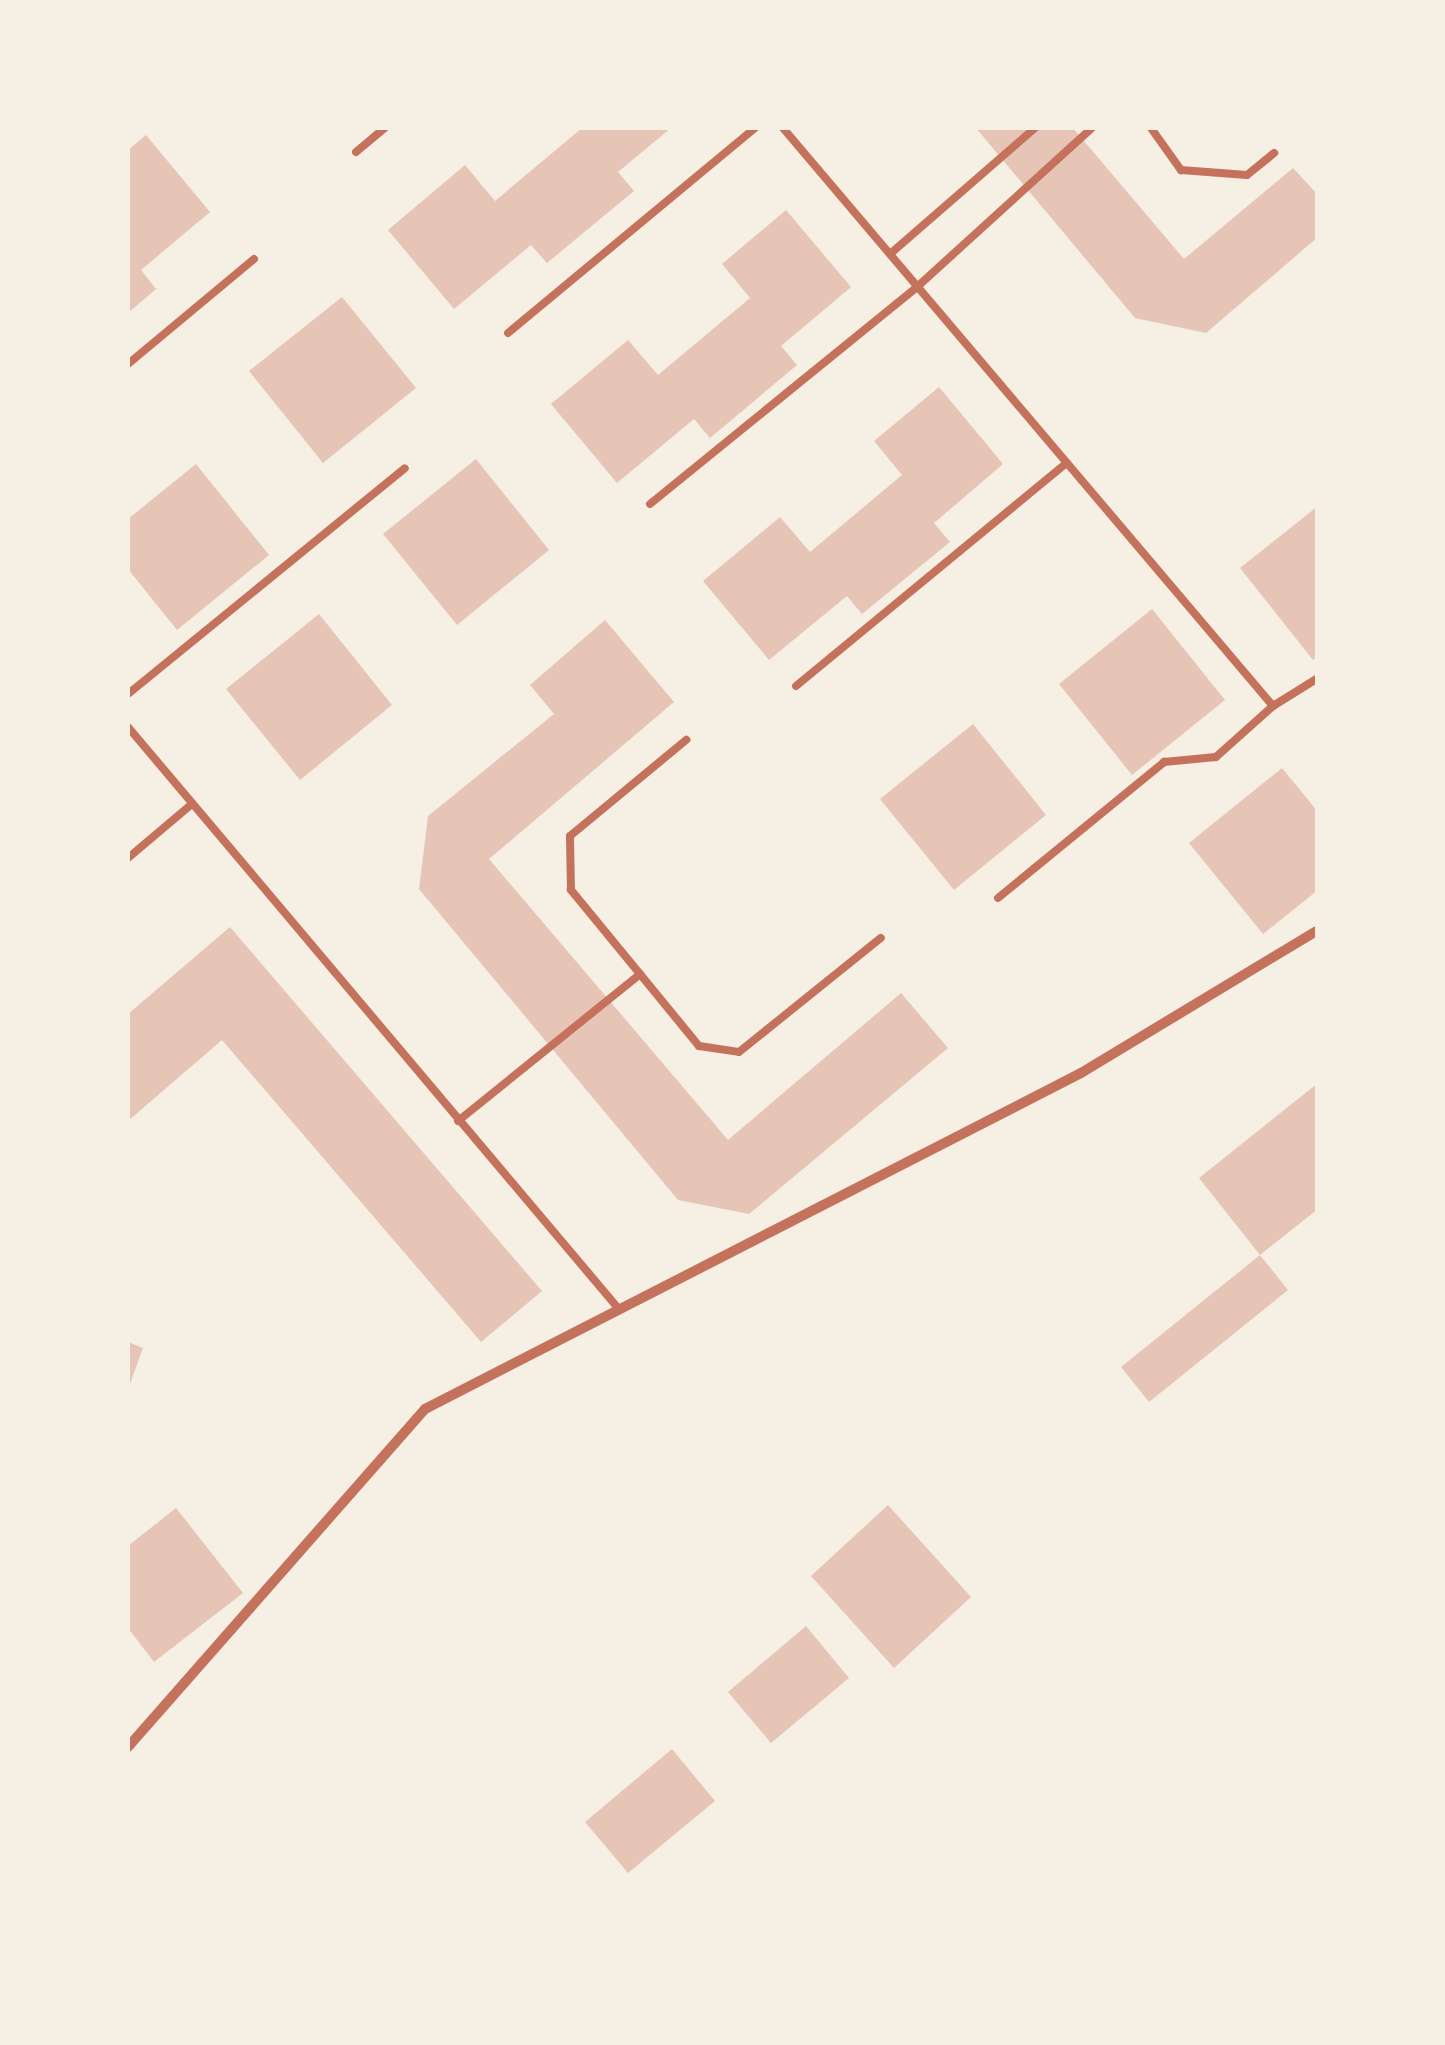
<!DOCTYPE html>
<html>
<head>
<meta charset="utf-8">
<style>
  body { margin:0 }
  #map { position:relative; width:1445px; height:2045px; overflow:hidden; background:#f6efe4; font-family:Lato,sans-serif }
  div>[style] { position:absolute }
  .building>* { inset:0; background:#e6c5b7 }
  .service>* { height:8px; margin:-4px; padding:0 4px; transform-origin:4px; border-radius:4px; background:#c5725c }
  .minor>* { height:10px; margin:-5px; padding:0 5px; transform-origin:5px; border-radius:5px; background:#c5725c }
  span { translate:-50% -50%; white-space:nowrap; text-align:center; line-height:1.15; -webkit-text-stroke:10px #f6efe4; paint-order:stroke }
  .frame { position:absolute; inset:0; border:130px solid #f6efe4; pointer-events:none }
</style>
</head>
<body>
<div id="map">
  <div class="building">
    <i style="clip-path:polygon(582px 128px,671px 128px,618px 172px,634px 191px,547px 263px,531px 245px,454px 309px,388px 230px,465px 165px,495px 201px)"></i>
    <i style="clip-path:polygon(976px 128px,1073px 128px,1184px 259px,1293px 168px,1318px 195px,1318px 237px,1206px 333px,1135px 318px)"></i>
    <i style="clip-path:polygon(146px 135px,210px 212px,141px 270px,156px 289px,128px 313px,128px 150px)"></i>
    <i style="clip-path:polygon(786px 210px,851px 287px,781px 346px,797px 365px,710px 438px,694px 419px,617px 483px,551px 404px,628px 340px,658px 375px,750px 298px,722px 264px)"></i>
    <i style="clip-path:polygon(342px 297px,416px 388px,323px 463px,249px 371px)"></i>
    <i style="clip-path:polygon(939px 387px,1003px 464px,934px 523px,950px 542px,862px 614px,847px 596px,769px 660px,703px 581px,780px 517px,810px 552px,902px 475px,874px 441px)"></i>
    <i style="clip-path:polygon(476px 459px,549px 550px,457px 625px,383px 534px)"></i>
    <i style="clip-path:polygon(196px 464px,269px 555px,177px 630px,128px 569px,128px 519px)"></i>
    <i style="clip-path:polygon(1318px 506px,1318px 656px,1313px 660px,1240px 568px)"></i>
    <i style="clip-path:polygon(1152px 609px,1225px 700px,1132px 775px,1059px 684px)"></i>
    <i style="clip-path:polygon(319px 614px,392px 705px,300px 780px,226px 689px)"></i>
    <i style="clip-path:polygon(605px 620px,674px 702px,489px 859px,728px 1140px,901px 993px,948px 1048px,749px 1214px,678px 1200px,419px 889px,428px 816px,554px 714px,530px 685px)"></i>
    <i style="clip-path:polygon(973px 724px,1046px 815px,954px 890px,880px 799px)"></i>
    <i style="clip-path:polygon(1282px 768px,1318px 812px,1318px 890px,1263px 934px,1189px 843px)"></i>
    <i style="clip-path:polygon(230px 927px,542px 1291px,481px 1342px,222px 1040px,128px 1121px,128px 1014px)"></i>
    <i style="clip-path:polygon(1318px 1083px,1318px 1209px,1260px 1255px,1199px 1178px)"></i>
    <i style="clip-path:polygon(1260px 1255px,1288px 1290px,1149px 1402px,1121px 1367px)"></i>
    <i style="clip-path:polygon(128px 1342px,143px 1348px,128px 1389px)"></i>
    <i style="clip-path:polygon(888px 1505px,971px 1597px,894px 1668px,811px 1576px)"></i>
    <i style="clip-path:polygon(176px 1508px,243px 1593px,154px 1662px,128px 1628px,128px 1546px)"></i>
    <i style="clip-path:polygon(806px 1626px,849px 1678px,771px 1743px,728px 1692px)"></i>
    <i style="clip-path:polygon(672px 1749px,715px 1801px,628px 1873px,585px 1822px)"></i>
  </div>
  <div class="service">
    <i style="left:783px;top:128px;width:758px;rotate:49.71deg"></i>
    <i style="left:1273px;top:706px;width:53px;rotate:-31.9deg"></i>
    <i style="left:1151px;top:128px;width:52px;rotate:54.5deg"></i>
    <i style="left:1181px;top:170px;width:66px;rotate:4.3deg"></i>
    <i style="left:1247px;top:175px;width:35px;rotate:-39deg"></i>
    <i style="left:356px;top:152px;width:38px;rotate:-40deg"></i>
    <i style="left:890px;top:254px;width:192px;rotate:-41deg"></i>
    <i style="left:508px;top:333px;width:321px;rotate:-39.7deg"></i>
    <i style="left:128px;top:364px;width:164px;rotate:-39.8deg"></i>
    <i style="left:650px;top:504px;width:344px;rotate:-39.1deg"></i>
    <i style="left:917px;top:287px;width:236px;rotate:-42.3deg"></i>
    <i style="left:796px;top:686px;width:351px;rotate:-39.5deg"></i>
    <i style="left:128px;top:694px;width:357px;rotate:-39.2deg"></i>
    <i style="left:128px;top:727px;width:760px;rotate:49.86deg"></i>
    <i style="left:128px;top:858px;width:84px;rotate:-40.2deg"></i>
    <i style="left:998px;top:898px;width:215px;rotate:-39.3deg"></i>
    <i style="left:1164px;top:762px;width:52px;rotate:-5.5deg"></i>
    <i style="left:1216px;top:757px;width:76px;rotate:-41.8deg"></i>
    <i style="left:640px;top:974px;width:109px;rotate:-129.4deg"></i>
    <i style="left:571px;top:890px;width:54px;rotate:-91.1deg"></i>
    <i style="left:570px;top:836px;width:151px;rotate:-39.6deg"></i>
    <i style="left:458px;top:1121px;width:234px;rotate:-38.9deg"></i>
    <i style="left:640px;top:974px;width:93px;rotate:50.7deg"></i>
    <i style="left:699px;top:1046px;width:40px;rotate:8.5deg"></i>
    <i style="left:739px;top:1052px;width:182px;rotate:-38.8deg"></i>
  </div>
  <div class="minor">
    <i style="left:128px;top:1747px;width:450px;rotate:-48.7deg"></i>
    <i style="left:425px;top:1409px;width:737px;rotate:-27.12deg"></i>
    <i style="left:1081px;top:1073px;width:277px;rotate:-31.1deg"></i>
  </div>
  <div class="frame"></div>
</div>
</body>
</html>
